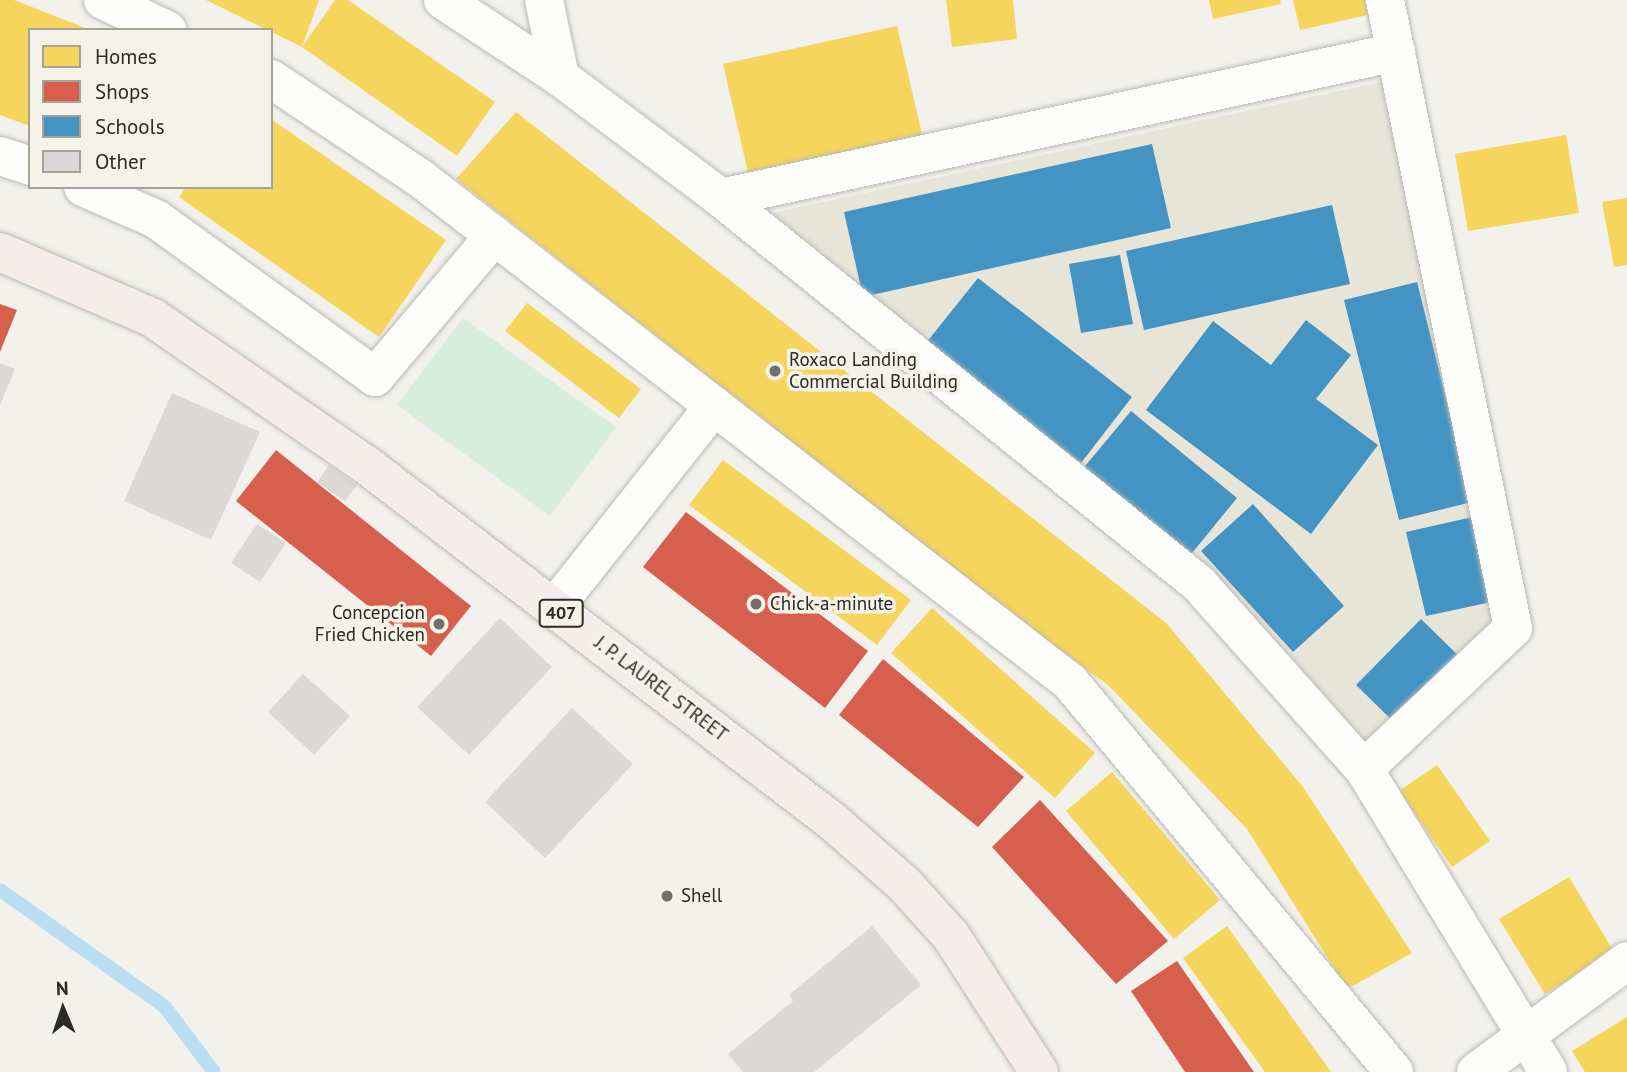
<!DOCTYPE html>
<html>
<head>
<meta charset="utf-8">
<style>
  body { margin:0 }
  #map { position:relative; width:1627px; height:1072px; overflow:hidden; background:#f2f1eb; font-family:"PT Sans",sans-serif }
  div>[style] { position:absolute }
  .built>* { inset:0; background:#e7e4d8 }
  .green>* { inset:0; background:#d6eeda }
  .homes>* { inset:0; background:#f6d55c }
  .shops>* { inset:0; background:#d6604d }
  .schools>* { inset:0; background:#4393c3 }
  .stream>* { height:14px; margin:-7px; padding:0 7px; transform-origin:7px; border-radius:7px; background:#b9ddf1 }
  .building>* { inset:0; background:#dbd8d6 }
  .roads { filter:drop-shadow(0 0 2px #b9b9b5) drop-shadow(0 0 2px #b9b9b5) }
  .minor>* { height:38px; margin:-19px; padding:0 19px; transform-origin:19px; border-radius:19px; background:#fdfdfc }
  .major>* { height:38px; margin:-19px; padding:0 19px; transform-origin:19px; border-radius:19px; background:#f5edea }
  .dots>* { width:19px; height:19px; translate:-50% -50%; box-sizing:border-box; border:4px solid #f5f2e8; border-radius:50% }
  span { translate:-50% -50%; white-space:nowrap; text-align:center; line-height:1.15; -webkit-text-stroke:7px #f5f2e8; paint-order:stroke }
  .shield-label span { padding:2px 5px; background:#f5f2e8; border:2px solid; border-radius:5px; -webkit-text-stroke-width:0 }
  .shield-label { font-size:18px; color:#2b2a26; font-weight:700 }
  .poi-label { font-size:19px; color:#2b2a26 }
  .left { translate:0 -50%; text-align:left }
  .right { translate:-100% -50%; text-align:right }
  .street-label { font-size:19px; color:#2b2a26 }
  .legend { position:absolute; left:28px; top:28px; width:245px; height:161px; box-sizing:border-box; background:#f5f2e8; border:2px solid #a4a29a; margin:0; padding:9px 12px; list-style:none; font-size:21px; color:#2b2a26 }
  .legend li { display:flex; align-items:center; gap:14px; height:35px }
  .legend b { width:35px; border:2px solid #a4a29a }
  .north { position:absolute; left:28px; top:974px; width:70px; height:70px; -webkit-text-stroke:5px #f5f2e8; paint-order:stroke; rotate:358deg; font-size:19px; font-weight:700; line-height:28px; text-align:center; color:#2b2a26 }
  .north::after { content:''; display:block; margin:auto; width:24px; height:32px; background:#2b2a26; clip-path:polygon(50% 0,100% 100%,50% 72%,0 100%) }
</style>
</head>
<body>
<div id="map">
  <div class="built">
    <i style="clip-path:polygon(1381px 82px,1504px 622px,1367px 753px,759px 216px)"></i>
  </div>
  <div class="green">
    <i style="clip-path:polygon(463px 318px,616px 427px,550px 516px,397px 405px)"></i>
  </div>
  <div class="homes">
    <i style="clip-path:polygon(0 0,14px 0,90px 30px,30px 30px,30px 126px,0 115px)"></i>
    <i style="clip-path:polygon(206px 0,319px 0,302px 47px)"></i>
    <i style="clip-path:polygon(335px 0,348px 0,495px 102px,457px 156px,302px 47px)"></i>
    <i style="clip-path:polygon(946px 0,1013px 0,1017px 39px,952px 47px)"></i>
    <i style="clip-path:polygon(1209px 0,1280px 0,1281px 4px,1213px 19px)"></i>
    <i style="clip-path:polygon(1293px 0,1365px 0,1368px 15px,1300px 30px)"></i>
    <i style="clip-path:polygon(897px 26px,924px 143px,750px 181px,723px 64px)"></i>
    <i style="clip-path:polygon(516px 112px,1166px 623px,1303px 787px,1412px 953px,1347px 989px,1247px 829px,1108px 685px,1035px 632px,456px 179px)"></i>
    <i style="clip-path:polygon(271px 119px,446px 240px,379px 337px,179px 197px,186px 187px,271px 187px)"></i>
    <i style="clip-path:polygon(1566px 135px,1579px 213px,1468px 231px,1455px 154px)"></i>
    <i style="clip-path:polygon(1627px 198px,1627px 265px,1614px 267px,1602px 202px)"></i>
    <i style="clip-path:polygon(527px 303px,641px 389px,619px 418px,505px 331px)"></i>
    <i style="clip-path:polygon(723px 460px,911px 600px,877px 645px,689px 505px)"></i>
    <i style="clip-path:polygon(932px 608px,1095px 753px,1055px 798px,891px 653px)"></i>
    <i style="clip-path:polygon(1437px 765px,1490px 841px,1452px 867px,1399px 791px)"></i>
    <i style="clip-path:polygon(1112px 772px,1220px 900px,1174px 939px,1066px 811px)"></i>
    <i style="clip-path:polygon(1569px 877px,1614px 952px,1545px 994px,1499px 919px)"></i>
    <i style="clip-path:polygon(1227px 926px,1331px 1072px,1265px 1072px,1183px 958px)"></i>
    <i style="clip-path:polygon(1627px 1017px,1627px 1072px,1585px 1072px,1572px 1051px)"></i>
  </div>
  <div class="shops">
    <i style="clip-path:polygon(0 304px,17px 310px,0 352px)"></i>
    <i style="clip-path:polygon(276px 450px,471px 606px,431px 656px,236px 501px)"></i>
    <i style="clip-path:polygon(686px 512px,868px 651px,825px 708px,643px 567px)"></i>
    <i style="clip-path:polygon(883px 659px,1024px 777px,978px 827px,839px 715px)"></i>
    <i style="clip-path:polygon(1040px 800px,1168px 941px,1116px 984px,992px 847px)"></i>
    <i style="clip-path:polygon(1177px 961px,1254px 1072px,1185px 1072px,1131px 991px)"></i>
  </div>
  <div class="schools">
    <i style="clip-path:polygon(1152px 144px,1171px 228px,863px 297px,844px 212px)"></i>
    <i style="clip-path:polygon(1332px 205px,1350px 284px,1144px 330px,1126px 251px)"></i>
    <i style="clip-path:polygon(1120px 255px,1133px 324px,1081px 333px,1069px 264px)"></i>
    <i style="clip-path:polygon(978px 278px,1132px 397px,1081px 463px,926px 343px)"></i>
    <i style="clip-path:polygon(1417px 282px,1472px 502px,1399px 520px,1344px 300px)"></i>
    <i style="clip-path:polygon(1306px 320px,1351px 355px,1316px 399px,1378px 445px,1311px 534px,1146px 410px,1213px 321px,1271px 365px)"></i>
    <i style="clip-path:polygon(1131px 411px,1237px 498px,1188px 558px,1081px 471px)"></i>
    <i style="clip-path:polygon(1253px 504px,1344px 606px,1293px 652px,1201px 551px)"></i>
    <i style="clip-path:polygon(1477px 516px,1496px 601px,1426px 616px,1406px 532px)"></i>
    <i style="clip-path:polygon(1421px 619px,1464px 661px,1399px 727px,1356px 685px)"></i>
  </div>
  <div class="stream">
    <i style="left:0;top:890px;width:202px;rotate:35.3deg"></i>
    <i style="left:165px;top:1007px;width:81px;rotate:53deg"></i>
  </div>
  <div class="building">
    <i style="clip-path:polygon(0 363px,15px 369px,0 405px)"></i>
    <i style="clip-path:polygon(172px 393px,260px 432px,211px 540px,124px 501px)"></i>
    <i style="clip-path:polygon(329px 465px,357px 485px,345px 501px,317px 482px)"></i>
    <i style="clip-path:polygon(257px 524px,286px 543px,260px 582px,231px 563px)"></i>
    <i style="clip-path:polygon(500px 618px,552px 667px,469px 755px,417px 707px)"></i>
    <i style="clip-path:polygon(303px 674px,350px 716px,314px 755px,268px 712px)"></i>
    <i style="clip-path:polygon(572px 708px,633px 764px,545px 858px,485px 802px)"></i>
    <i style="clip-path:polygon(872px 926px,921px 985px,814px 1072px,743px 1072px,728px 1054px,793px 1001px,789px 995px)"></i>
  </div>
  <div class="roads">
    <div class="minor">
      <i style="left:103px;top:0;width:71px;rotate:25.1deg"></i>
      <i style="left:443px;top:0;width:140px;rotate:33.3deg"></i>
      <i style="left:560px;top:77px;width:201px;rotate:36.9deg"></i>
      <i style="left:721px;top:198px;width:614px;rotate:38.92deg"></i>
      <i style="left:1199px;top:584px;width:248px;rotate:48.3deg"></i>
      <i style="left:1364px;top:769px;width:354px;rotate:58.7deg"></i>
      <i style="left:544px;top:0;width:79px;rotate:78.3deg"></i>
      <i style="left:271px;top:79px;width:179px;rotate:33.6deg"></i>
      <i style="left:420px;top:178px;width:823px;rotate:37.79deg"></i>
      <i style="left:1070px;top:682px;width:507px;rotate:50.28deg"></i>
      <i style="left:0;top:156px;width:32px;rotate:18deg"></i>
      <i style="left:83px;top:187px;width:80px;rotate:23.7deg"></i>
      <i style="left:156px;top:219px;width:270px;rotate:35.8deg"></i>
      <i style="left:375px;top:377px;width:185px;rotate:-49.8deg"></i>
      <i style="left:721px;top:198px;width:691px;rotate:-12.2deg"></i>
      <i style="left:554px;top:608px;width:258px;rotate:-51.6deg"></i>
      <i style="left:1364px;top:769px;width:205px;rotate:-43.4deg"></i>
      <i style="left:1513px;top:628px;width:641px;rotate:-101.52deg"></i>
      <i style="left:1476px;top:1072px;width:187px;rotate:-36.3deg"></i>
    </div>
    <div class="major">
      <i style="left:0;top:252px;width:167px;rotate:23.3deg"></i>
      <i style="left:153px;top:318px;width:257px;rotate:34.6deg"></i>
      <i style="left:365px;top:464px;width:588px;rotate:37.4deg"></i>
      <i style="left:832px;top:821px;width:96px;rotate:41.2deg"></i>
      <i style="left:904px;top:884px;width:70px;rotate:47.9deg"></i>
      <i style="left:951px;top:936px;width:162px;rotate:57.1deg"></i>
    </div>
  </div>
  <div class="dots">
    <i style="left:775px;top:371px;background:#71706b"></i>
    <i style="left:756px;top:604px;background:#71706b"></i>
    <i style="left:439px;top:624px;background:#71706b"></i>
    <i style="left:667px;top:896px;background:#71706b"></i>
  </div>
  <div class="shield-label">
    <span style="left:561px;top:613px">407</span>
  </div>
  <div class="poi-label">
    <span class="left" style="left:789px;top:371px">Roxaco Landing<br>Commercial Building</span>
    <span class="left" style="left:770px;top:604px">Chick-a-minute</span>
    <span class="right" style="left:425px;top:624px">Concepcion<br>Fried Chicken</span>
    <span class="left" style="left:681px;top:896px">Shell</span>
  </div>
  <div class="street-label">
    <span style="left:661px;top:689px;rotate:37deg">J. P. LAUREL STREET</span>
  </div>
  <ul class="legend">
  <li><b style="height:19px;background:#f6d55c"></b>Homes</li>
  <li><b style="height:19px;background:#d6604d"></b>Shops</li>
  <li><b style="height:19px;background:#4393c3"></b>Schools</li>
  <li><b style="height:19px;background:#dbd8d6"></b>Other</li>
  </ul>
  <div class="north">N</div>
</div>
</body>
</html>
